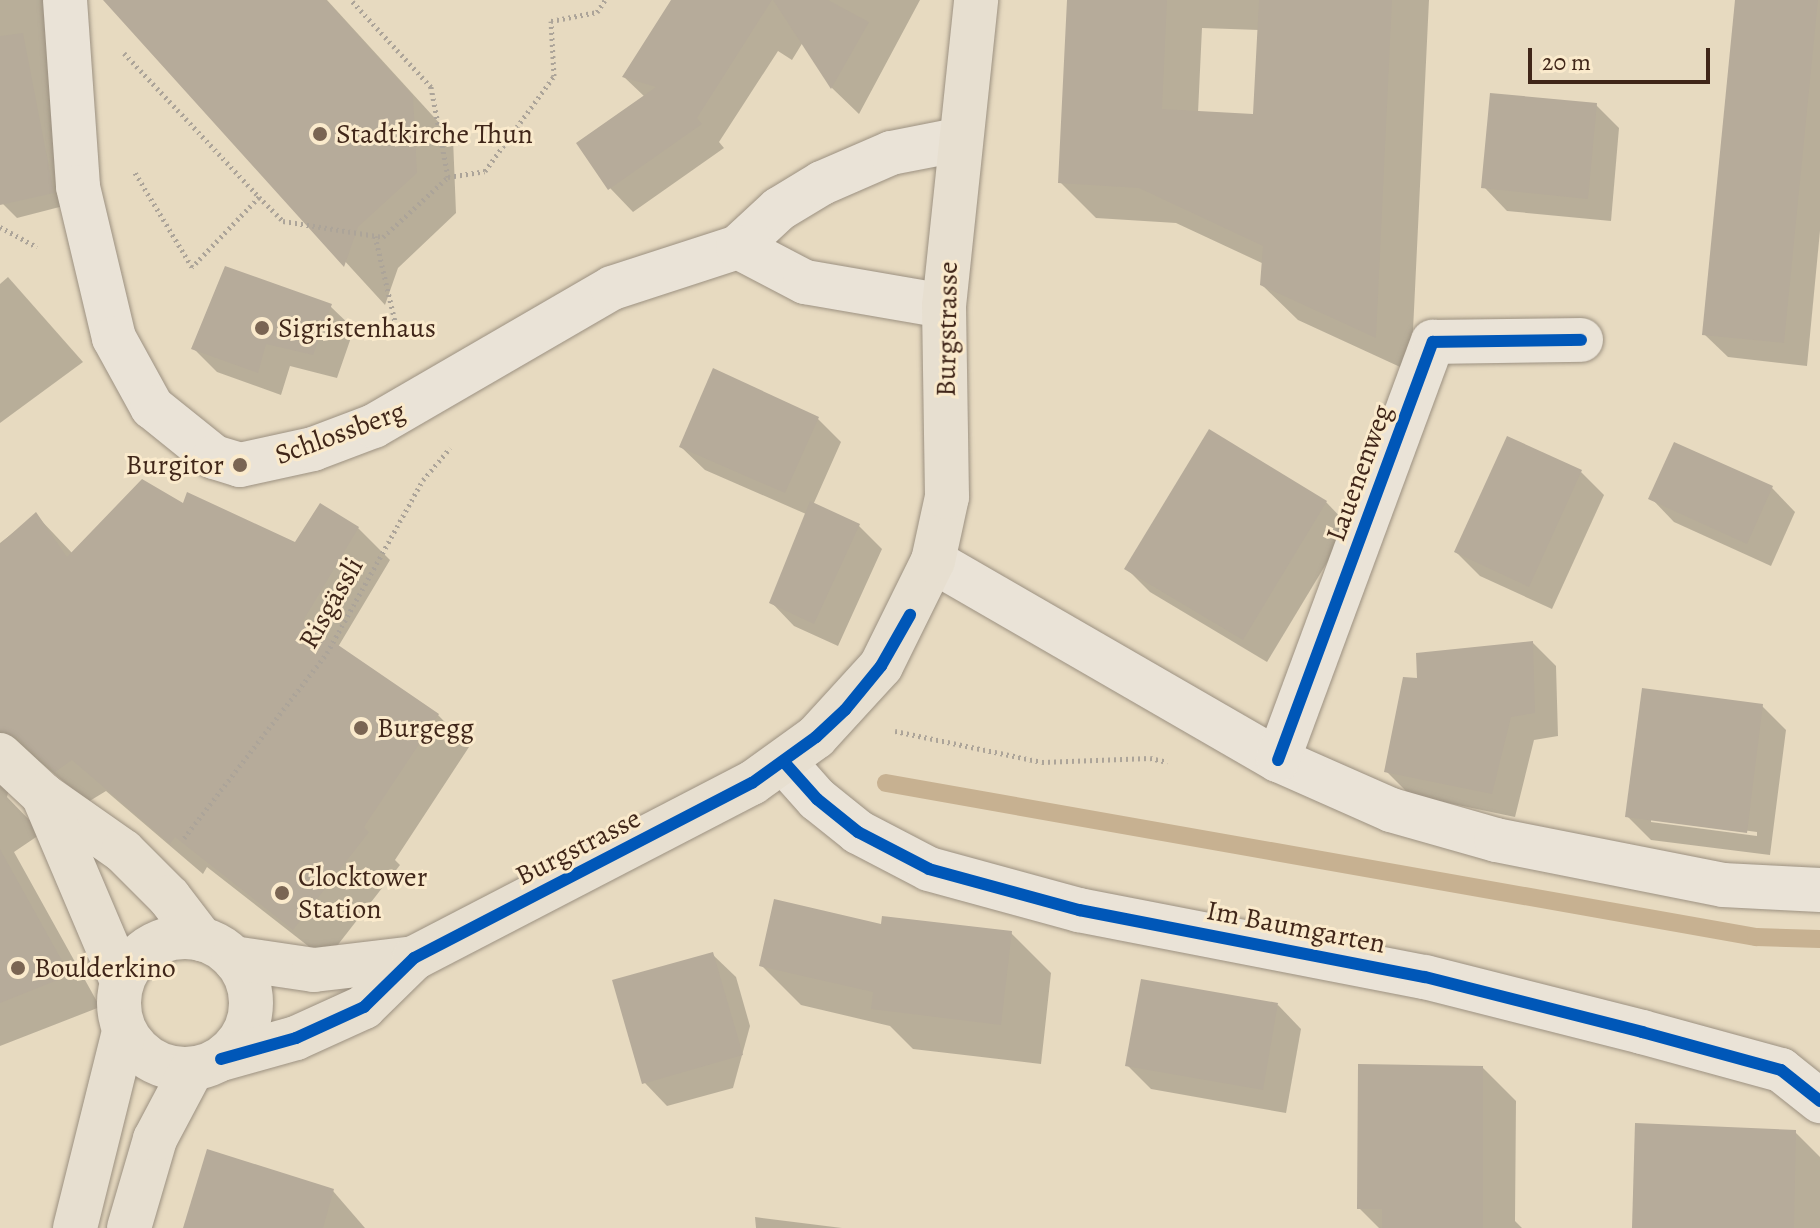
<!DOCTYPE html>
<html>
<head>
<meta charset="utf-8">
<style>
  body { margin:0 }
  #map { position:relative; width:1820px; height:1228px; overflow:hidden; background:#e7dac0; font-family:Alegreya,serif }
  div>[style] { position:absolute }
  .shadow>* { inset:0; background:#0003 }
  .stream>* { height:18px; margin:-9px; padding:0 9px; transform-origin:9px; border-radius:9px; background:#c7b191 }
  .building>* { inset:0; background:#b6ab9a }
  .path>* { height:5px; margin-top:-2.5px; transform-origin:0; background:repeating-linear-gradient(90deg,#aca499 0 2px,transparent 0 6px) }
  .roads { filter:drop-shadow(0 0 2px #9c9181) drop-shadow(0 0 2px #9c9181) }
  .minor>* { height:44px; margin:-22px; padding:0 22px; transform-origin:22px; border-radius:22px; background:#eae3d7 }
  .major>* { height:44px; margin:-22px; padding:0 22px; transform-origin:22px; border-radius:22px; background:#e7dfd0 }
  .major>.ring { margin:-22px; padding:0; box-sizing:content-box; background:none; border:44px solid #e7dfd0; border-radius:50% }
  .cycleway>* { height:12px; margin:-6px; padding:0 6px; transform-origin:6px; border-radius:6px; background:#0057b8 }
  .dots>* { width:22px; height:22px; translate:-50% -50%; box-sizing:border-box; border:4px solid #faeacc; border-radius:50% }
  span { translate:-50% -50%; white-space:nowrap; text-align:center; line-height:1.15; -webkit-text-stroke:6px #faeacc; paint-order:stroke }
  .poi-label { font-size:28px; color:#402619 }
  .left { translate:0 -50%; text-align:left }
  .right { translate:-100% -50%; text-align:right }
  .street-label { font-size:28px; color:#402619 }
  .scale { position:absolute; left:1528px; top:48px; width:182px; height:36px; box-sizing:border-box; border:4px solid #402619; border-top:0; padding-left:10px; font-size:24px; line-height:28px; white-space:nowrap; color:#402619; -webkit-text-stroke:6px #faeacc; paint-order:stroke }
</style>
</head>
<body>
<div id="map">
  <div class="shadow">
    <i style="clip-path:polygon(0 0,52px 0,79px 202px,17px 218px,0 201px)"></i>
    <i style="clip-path:polygon(106px 0,327px 0,453px 138px,456px 213px,398px 268px,385px 305px)"></i>
    <i style="clip-path:polygon(673px 0,920px 0,859px 114px,832px 88px,803px 42px,792px 60px,778px 51px,719px 142px,724px 148px,633px 212px,610px 188px,645px 97px,624px 77px)"></i>
    <i style="clip-path:polygon(evenodd,1069px 0,1429px 0,1411px 372px,1298px 320px,1262px 285px,1264px 264px,1176px 223px,1096px 218px,1060px 182px,1069px 0,1202px 28px,1259px 30px,1255px 116px,1198px 113px,1202px 28px)"></i>
    <i style="clip-path:polygon(1737px 0,1820px 0,1820px 231px,1807px 366px,1728px 357px,1704px 334px)"></i>
    <i style="clip-path:polygon(1596px 105px,1619px 128px,1611px 221px,1507px 211px,1484px 187px)"></i>
    <i style="clip-path:polygon(8px 277px,83px 362px,0 423px,0 284px)"></i>
    <i style="clip-path:polygon(330px 306px,354px 329px,337px 378px,290px 366px,281px 395px,217px 372px,194px 349px)"></i>
    <i style="clip-path:polygon(818px 419px,841px 442px,813px 505px,859px 526px,882px 549px,838px 646px,794px 626px,771px 602px,806px 514px,705px 470px,681px 447px)"></i>
    <i style="clip-path:polygon(1581px 472px,1604px 495px,1552px 609px,1480px 576px,1456px 552px)"></i>
    <i style="clip-path:polygon(1772px 488px,1795px 512px,1771px 566px,1674px 522px,1651px 498px)"></i>
    <i style="clip-path:polygon(1326px 502px,1349px 526px,1267px 662px,1150px 592px,1127px 569px)"></i>
    <i style="clip-path:polygon(320px 505px,358px 528px,390px 560px,338px 647px,438px 715px,469px 747px,395px 860px,400px 865px,326px 960px,207px 867px,203px 874px,106px 791px,88px 802px,40px 762px,14px 769px,7px 797px,42px 833px,14px 852px,100px 1007px,0 1046px,0 543px,36px 515px,73px 554px,184px 506px,296px 545px)"></i>
    <i style="clip-path:polygon(1533px 643px,1556px 666px,1558px 736px,1534px 740px,1515px 817px,1410px 795px,1386px 771px)"></i>
    <i style="clip-path:polygon(evenodd,1762px 706px,1786px 730px,1770px 855px,1651px 840px,1627px 816px,1762px 706px,1651px 818px,1757px 832px,1757px 836px,1651px 822px,1651px 818px)"></i>
    <i style="clip-path:polygon(883px 926px,1011px 933px,1051px 973px,1041px 1064px,913px 1049px,890px 1026px,801px 1005px,761px 965px)"></i>
    <i style="clip-path:polygon(712px 954px,736px 977px,750px 1026px,733px 1088px,667px 1106px,644px 1082px)"></i>
    <i style="clip-path:polygon(1278px 1005px,1301px 1029px,1286px 1113px,1151px 1089px,1127px 1065px)"></i>
    <i style="clip-path:polygon(1483px 1068px,1516px 1101px,1515px 1221px,1522px 1228px,1379px 1228px,1359px 1208px)"></i>
    <i style="clip-path:polygon(1795px 1132px,1820px 1157px,1820px 1228px,1634px 1228px)"></i>
    <i style="clip-path:polygon(333px 1191px,365px 1228px,185px 1228px)"></i>
    <i style="clip-path:polygon(755px 1217px,842px 1228px,756px 1228px)"></i>
  </div>
  <div class="stream">
    <i style="left:886px;top:783px;width:884px;rotate:10.04deg"></i>
    <i style="left:1756px;top:937px;width:64px;rotate:1.8deg"></i>
  </div>
  <div class="building">
    <i style="clip-path:polygon(103px 0,326px 0,413px 96px,417px 173px,358px 227px,344px 267px)"></i>
    <i style="clip-path:polygon(671px 0,772px 0,697px 118px,702px 124px,608px 190px,576px 143px,656px 87px,622px 77px)"></i>
    <i style="clip-path:polygon(773px 0,828px 0,869px 22px,831px 89px)"></i>
    <i style="clip-path:polygon(1067px 0,1167px 0,1162px 109px,1253px 114px,1259px 0,1392px 0,1376px 338px,1260px 285px,1263px 246px,1139px 188px,1058px 183px)"></i>
    <i style="clip-path:polygon(1735px 0,1818px 0,1784px 343px,1702px 335px)"></i>
    <i style="clip-path:polygon(23px 33px,54px 193px,0 205px,0 36px)"></i>
    <i style="clip-path:polygon(1490px 93px,1597px 103px,1588px 199px,1481px 188px)"></i>
    <i style="clip-path:polygon(225px 266px,332px 304px,313px 355px,266px 344px,258px 373px,191px 349px)"></i>
    <i style="clip-path:polygon(713px 368px,819px 417px,785px 493px,679px 447px)"></i>
    <i style="clip-path:polygon(1209px 429px,1327px 501px,1243px 640px,1124px 569px)"></i>
    <i style="clip-path:polygon(1507px 436px,1582px 470px,1529px 587px,1454px 552px)"></i>
    <i style="clip-path:polygon(1674px 442px,1773px 486px,1747px 544px,1648px 499px)"></i>
    <i style="clip-path:polygon(142px 479px,183px 503px,187px 492px,295px 542px,320px 503px,359px 527px,303px 621px,439px 714px,364px 827px,369px 832px,293px 930px,175px 837px,170px 844px,72px 760px,55px 772px,17px 737px,0 731px,0 544px,36px 512px,67px 557px)"></i>
    <i style="clip-path:polygon(810px 501px,860px 524px,814px 624px,769px 603px)"></i>
    <i style="clip-path:polygon(1533px 641px,1535px 713px,1511px 717px,1492px 794px,1384px 772px,1403px 677px,1417px 678px,1416px 653px)"></i>
    <i style="clip-path:polygon(1642px 688px,1763px 704px,1747px 833px,1625px 817px)"></i>
    <i style="clip-path:polygon(0 849px,70px 975px,0 1003px)"></i>
    <i style="clip-path:polygon(774px 899px,881px 924px,882px 916px,1012px 931px,1001px 1025px,871px 1009px,873px 992px,759px 966px)"></i>
    <i style="clip-path:polygon(713px 952px,743px 1055px,642px 1084px,612px 980px)"></i>
    <i style="clip-path:polygon(1141px 979px,1278px 1003px,1263px 1090px,1125px 1066px)"></i>
    <i style="clip-path:polygon(1358px 1064px,1483px 1066px,1483px 1228px,1382px 1228px,1382px 1209px,1357px 1209px)"></i>
    <i style="clip-path:polygon(1635px 1123px,1796px 1130px,1794px 1228px,1632px 1228px)"></i>
    <i style="clip-path:polygon(207px 1149px,334px 1189px,323px 1228px,183px 1228px)"></i>
  </div>
  <div class="path">
    <i style="left:124px;top:53px;width:197px;rotate:46.8deg"></i>
    <i style="left:259px;top:197px;width:97px;rotate:133.7deg"></i>
    <i style="left:192px;top:267px;width:112px;rotate:-121.1deg"></i>
    <i style="left:448px;top:177px;width:37px;rotate:-9deg"></i>
    <i style="left:485px;top:171px;width:117px;rotate:-54deg"></i>
    <i style="left:554px;top:76px;width:55px;rotate:-93.1deg"></i>
    <i style="left:551px;top:21px;width:47px;rotate:-11.1deg"></i>
    <i style="left:597px;top:12px;width:14px;rotate:-56deg"></i>
    <i style="left:259px;top:197px;width:34px;rotate:45deg"></i>
    <i style="left:283px;top:221px;width:101px;rotate:9.1deg"></i>
    <i style="left:383px;top:237px;width:88px;rotate:-42.7deg"></i>
    <i style="left:448px;top:177px;width:92px;rotate:-100.7deg"></i>
    <i style="left:431px;top:87px;width:118px;rotate:-132.6deg"></i>
    <i style="left:0;top:227px;width:42px;rotate:28.4deg"></i>
    <i style="left:375px;top:236px;width:87px;rotate:76.8deg"></i>
    <i style="left:895px;top:731px;width:150px;rotate:11.9deg"></i>
    <i style="left:1042px;top:762px;width:108px;rotate:-2.1deg"></i>
    <i style="left:1150px;top:758px;width:18px;rotate:13deg"></i>
    <i style="left:184px;top:838px;width:234px;rotate:-52.3deg"></i>
    <i style="left:327px;top:653px;width:198px;rotate:-61deg"></i>
    <i style="left:423px;top:480px;width:42px;rotate:-49.8deg"></i>
  </div>
  <div class="roads">
    <div class="minor">
      <i style="left:65px;top:0;width:187px;rotate:86deg"></i>
      <i style="left:78px;top:187px;width:155px;rotate:76.6deg"></i>
      <i style="left:114px;top:338px;width:79px;rotate:61.2deg"></i>
      <i style="left:152px;top:407px;width:80px;rotate:38.9deg"></i>
      <i style="left:214px;top:457px;width:27px;rotate:17deg"></i>
      <i style="left:240px;top:465px;width:75px;rotate:-12.4deg"></i>
      <i style="left:313px;top:449px;width:65px;rotate:-20.7deg"></i>
      <i style="left:374px;top:426px;width:275px;rotate:-30.1deg"></i>
      <i style="left:612px;top:288px;width:133px;rotate:-18deg"></i>
      <i style="left:738px;top:247px;width:56px;rotate:-42.8deg"></i>
      <i style="left:779px;top:209px;width:50px;rotate:-31.2deg"></i>
      <i style="left:822px;top:183px;width:75px;rotate:-23.5deg"></i>
      <i style="left:891px;top:153px;width:67px;rotate:-11.1deg"></i>
      <i style="left:738px;top:247px;width:76px;rotate:27.6deg"></i>
      <i style="left:805px;top:282px;width:141px;rotate:9.8deg"></i>
      <i style="left:933px;top:561px;width:398px;rotate:30deg"></i>
      <i style="left:1278px;top:760px;width:124px;rotate:23.9deg"></i>
      <i style="left:1391px;top:810px;width:109px;rotate:15.9deg"></i>
      <i style="left:1496px;top:840px;width:231px;rotate:11.2deg"></i>
      <i style="left:1723px;top:885px;width:97px;rotate:3deg"></i>
      <i style="left:1278px;top:760px;width:446px;rotate:-69.7deg"></i>
      <i style="left:1433px;top:342px;width:148px;rotate:-0.8deg"></i>
      <i style="left:784px;top:762px;width:50px;rotate:48.3deg"></i>
      <i style="left:817px;top:799px;width:53px;rotate:38.8deg"></i>
      <i style="left:858px;top:832px;width:80px;rotate:27.5deg"></i>
      <i style="left:929px;top:869px;width:156px;rotate:15.3deg"></i>
      <i style="left:1079px;top:910px;width:352px;rotate:11deg"></i>
      <i style="left:1425px;top:977px;width:224px;rotate:14.2deg"></i>
      <i style="left:1642px;top:1032px;width:144px;rotate:15.3deg"></i>
      <i style="left:1781px;top:1070px;width:50px;rotate:38.5deg"></i>
    </div>
    <div class="major">
      <i style="left:0;top:755px;width:59px;rotate:42.9deg"></i>
      <i style="left:43px;top:795px;width:98px;rotate:35deg"></i>
      <i style="left:123px;top:851px;width:65px;rotate:45deg"></i>
      <i style="left:169px;top:897px;width:53px;rotate:52.7deg"></i>
      <i style="left:43px;top:795px;width:202px;rotate:67deg"></i>
      <i class="ring" style="left:119px;top:937px;width:88px;height:88px"></i>
      <i style="left:233px;top:958px;width:82px;rotate:8.4deg"></i>
      <i style="left:314px;top:970px;width:101px;rotate:-6.8deg"></i>
      <i style="left:221px;top:1059px;width:78px;rotate:-15.6deg"></i>
      <i style="left:296px;top:1038px;width:75px;rotate:-24.5deg"></i>
      <i style="left:364px;top:1007px;width:70px;rotate:-44.4deg"></i>
      <i style="left:414px;top:958px;width:381px;rotate:-27.4deg"></i>
      <i style="left:752px;top:783px;width:79px;rotate:-35.7deg"></i>
      <i style="left:816px;top:737px;width:96px;rotate:-47.5deg"></i>
      <i style="left:881px;top:666px;width:117px;rotate:-63.7deg"></i>
      <i style="left:933px;top:561px;width:66px;rotate:-77.7deg"></i>
      <i style="left:947px;top:497px;width:191px;rotate:-90.9deg"></i>
      <i style="left:944px;top:306px;width:308px;rotate:-84deg"></i>
      <i style="left:75px;top:1228px;width:203px;rotate:-76deg"></i>
      <i style="left:129px;top:1228px;width:93px;rotate:-73.7deg"></i>
      <i style="left:155px;top:1139px;width:79px;rotate:-62.1deg"></i>
    </div>
  </div>
  <div class="cycleway">
    <i style="left:1278px;top:760px;width:446px;rotate:-69.7deg"></i>
    <i style="left:1433px;top:342px;width:148px;rotate:-0.8deg"></i>
    <i style="left:784px;top:762px;width:50px;rotate:48.3deg"></i>
    <i style="left:817px;top:799px;width:53px;rotate:38.8deg"></i>
    <i style="left:858px;top:832px;width:80px;rotate:27.5deg"></i>
    <i style="left:929px;top:869px;width:156px;rotate:15.3deg"></i>
    <i style="left:1079px;top:910px;width:352px;rotate:11deg"></i>
    <i style="left:1425px;top:977px;width:224px;rotate:14.2deg"></i>
    <i style="left:1642px;top:1032px;width:144px;rotate:15.3deg"></i>
    <i style="left:1781px;top:1070px;width:50px;rotate:38.5deg"></i>
    <i style="left:221px;top:1059px;width:78px;rotate:-15.6deg"></i>
    <i style="left:296px;top:1038px;width:75px;rotate:-24.5deg"></i>
    <i style="left:364px;top:1007px;width:70px;rotate:-44.4deg"></i>
    <i style="left:414px;top:958px;width:381px;rotate:-27.4deg"></i>
    <i style="left:752px;top:783px;width:79px;rotate:-35.7deg"></i>
    <i style="left:816px;top:737px;width:40px;rotate:-43deg"></i>
    <i style="left:845px;top:710px;width:57px;rotate:-50.7deg"></i>
    <i style="left:881px;top:666px;width:59px;rotate:-60.4deg"></i>
  </div>
  <div class="dots">
    <i style="left:320px;top:134px;background:#7a6553"></i>
    <i style="left:262px;top:328px;background:#7a6553"></i>
    <i style="left:240px;top:465px;background:#7a6553"></i>
    <i style="left:361px;top:728px;background:#7a6553"></i>
    <i style="left:282px;top:893px;background:#7a6553"></i>
    <i style="left:18px;top:968px;background:#7a6553"></i>
  </div>
  <div class="poi-label">
    <span class="left" style="left:336px;top:134px">Stadtkirche Thun</span>
    <span class="left" style="left:278px;top:328px">Sigristenhaus</span>
    <span class="right" style="left:224px;top:465px">Burgitor</span>
    <span class="left" style="left:377px;top:728px">Burgegg</span>
    <span class="left" style="left:298px;top:893px">Clocktower<br>Station</span>
    <span class="left" style="left:34px;top:968px">Boulderkino</span>
  </div>
  <div class="street-label">
    <span style="left:947px;top:329px;rotate:-89deg">Burgstrasse</span>
    <span style="left:340px;top:433px;rotate:-20deg">Schlossberg</span>
    <span style="left:1359px;top:473px;rotate:-70deg">Lauenenweg</span>
    <span style="left:331px;top:603px;rotate:-60deg">Risgässli</span>
    <span style="left:578px;top:847px;rotate:-27deg">Burgstrasse</span>
    <span style="left:1296px;top:927px;rotate:11deg">Im Baumgarten</span>
  </div>
  <div class="scale">20 m</div>
</div>
</body>
</html>
